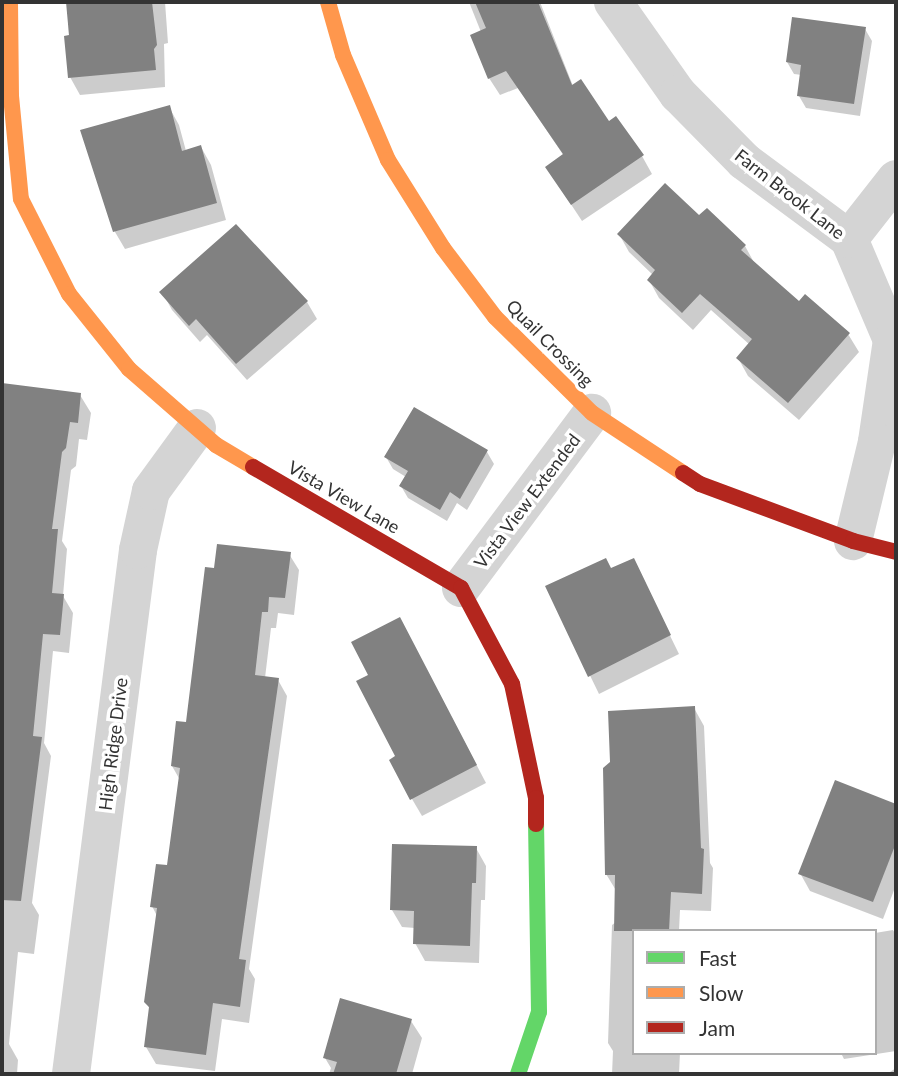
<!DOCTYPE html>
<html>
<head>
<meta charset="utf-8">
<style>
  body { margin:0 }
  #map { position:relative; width:898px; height:1076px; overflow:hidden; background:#fff; font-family:Lato,sans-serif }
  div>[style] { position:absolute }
  .shadow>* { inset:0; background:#0003 }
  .building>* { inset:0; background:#818181 }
  .street>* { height:38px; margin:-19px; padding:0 19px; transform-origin:19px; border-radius:19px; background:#d4d4d4 }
  .fast>* { height:16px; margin:-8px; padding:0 8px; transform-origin:8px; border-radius:8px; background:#63d668 }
  .slow>* { height:16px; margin:-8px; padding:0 8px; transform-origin:8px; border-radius:8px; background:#ff974d }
  .jam>* { height:16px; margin:-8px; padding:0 8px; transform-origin:8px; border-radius:8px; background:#b3261e }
  span { translate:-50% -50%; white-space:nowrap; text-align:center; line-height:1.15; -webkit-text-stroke:7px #fff; paint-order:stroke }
  .street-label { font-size:18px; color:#333 }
  .frame { position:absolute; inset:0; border:4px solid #333; pointer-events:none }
  .legend { position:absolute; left:632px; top:929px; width:245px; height:126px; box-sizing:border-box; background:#fff; border:2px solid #adadad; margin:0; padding:9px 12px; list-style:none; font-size:21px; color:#333 }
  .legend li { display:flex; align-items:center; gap:14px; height:35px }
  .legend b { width:35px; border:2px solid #adadad }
</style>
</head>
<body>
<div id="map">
  <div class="shadow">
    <i style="clip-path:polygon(68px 2px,165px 2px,168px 43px,164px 44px,165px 87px,80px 95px,70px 77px)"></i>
    <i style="clip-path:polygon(469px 2px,540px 2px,573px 86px,642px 156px,652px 174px,582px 221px,547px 168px,564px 156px,518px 88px,500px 95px,489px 78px,481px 32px)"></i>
    <i style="clip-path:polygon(865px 29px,872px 41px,860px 116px,806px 108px,799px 96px,802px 75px,794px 74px,787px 62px)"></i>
    <i style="clip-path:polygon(169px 107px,179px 125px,186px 151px,201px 147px,211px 165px,226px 220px,125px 249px,115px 232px,82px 131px)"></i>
    <i style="clip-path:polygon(707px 210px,745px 246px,756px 266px,799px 304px,848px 334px,859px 352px,799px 420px,748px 376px,738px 358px,750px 345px,711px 310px,693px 330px,659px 298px,649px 280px,653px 275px,629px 252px,619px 234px,699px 218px)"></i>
    <i style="clip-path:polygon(162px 292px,307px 302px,317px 319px,247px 380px,207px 335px,200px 342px,172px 310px)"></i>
    <i style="clip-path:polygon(2px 385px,80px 395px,91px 413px,87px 440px,79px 439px,76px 466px,71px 470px,62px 541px,67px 549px,63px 596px,73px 613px,69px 653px,53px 651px,44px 743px,51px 756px,32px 903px,39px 915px,34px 954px,18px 952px,9px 1044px,18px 1060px,17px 1074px,2px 1074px)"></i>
    <i style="clip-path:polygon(414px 409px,487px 452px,494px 464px,467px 510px,457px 503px,447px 521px,408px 498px,401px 486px,406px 477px,393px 469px,386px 457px)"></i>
    <i style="clip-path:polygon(289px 554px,299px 570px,294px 615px,278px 613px,276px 628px,271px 628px,265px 678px,278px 680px,287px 696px,249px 969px,255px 979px,249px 1023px,222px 1019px,215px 1071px,156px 1064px,146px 1047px,151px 1011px,146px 1002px,157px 916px,152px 906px,169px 867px,180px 780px,172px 766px,188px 724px,216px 570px)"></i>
    <i style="clip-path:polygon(633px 560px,679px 654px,599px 694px,547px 587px,611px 570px)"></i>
    <i style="clip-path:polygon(409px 636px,486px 783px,422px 816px,412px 799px,370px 676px)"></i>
    <i style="clip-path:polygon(694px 708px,704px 726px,710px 863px,713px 868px,711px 911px,680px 910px,679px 931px,634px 931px,634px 1053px,680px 1053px,679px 1074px,612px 1074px,613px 1051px,608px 1043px,612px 925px,616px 922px,617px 892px,606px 874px)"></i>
    <i style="clip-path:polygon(836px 782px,896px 806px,896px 885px,883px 919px,810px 891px,800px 873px)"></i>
    <i style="clip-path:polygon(476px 848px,486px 866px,485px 900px,481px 900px,479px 963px,425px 961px,415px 943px,415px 928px,402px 927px,392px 910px)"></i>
    <i style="clip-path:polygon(893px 930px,896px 935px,896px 1051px,844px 1059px,841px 1053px,875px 1053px,875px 933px)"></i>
    <i style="clip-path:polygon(411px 1021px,422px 1038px,412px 1074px,329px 1074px,331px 1068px,325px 1058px)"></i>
    <i style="clip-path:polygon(896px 1068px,896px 1074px,887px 1074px)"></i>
  </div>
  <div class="building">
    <i style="clip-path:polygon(66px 2px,152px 2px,157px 45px,154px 49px,156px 70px,68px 78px,64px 36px,69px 35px)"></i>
    <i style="clip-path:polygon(475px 2px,538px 2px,572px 85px,581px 79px,609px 121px,616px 116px,644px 155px,571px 205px,545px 167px,563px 154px,506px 71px,488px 79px,470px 35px,486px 28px)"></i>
    <i style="clip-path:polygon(792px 17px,866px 27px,854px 104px,797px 96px,801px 65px,786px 62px)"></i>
    <i style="clip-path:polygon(170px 105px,182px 151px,201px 145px,217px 203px,113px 232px,80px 130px)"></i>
    <i style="clip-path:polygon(665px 183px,699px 215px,707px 208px,746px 245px,741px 250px,799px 301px,805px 294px,850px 333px,788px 403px,736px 358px,752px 339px,700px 294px,682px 313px,647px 280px,655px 270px,617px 234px)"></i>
    <i style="clip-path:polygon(236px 224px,308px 301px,236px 364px,196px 319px,189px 326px,159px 292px)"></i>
    <i style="clip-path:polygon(2px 383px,81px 393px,78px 423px,70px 422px,66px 448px,62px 452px,52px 529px,58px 529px,52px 593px,64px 594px,60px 635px,43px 634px,33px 736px,42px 737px,21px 901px,2px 900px)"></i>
    <i style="clip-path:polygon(414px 407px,488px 450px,460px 499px,450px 492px,440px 510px,399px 486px,408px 471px,384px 457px)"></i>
    <i style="clip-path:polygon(217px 544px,291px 552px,285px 598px,269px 597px,268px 612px,262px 612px,255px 675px,279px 678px,239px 959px,246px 960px,240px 1007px,213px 1003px,206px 1055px,144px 1047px,149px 1007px,144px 1002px,157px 908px,150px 907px,156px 864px,167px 865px,180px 768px,171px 766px,176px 721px,186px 722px,205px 567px,214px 568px)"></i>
    <i style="clip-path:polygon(606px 558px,611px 568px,634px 558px,671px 635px,588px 677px,545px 586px)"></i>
    <i style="clip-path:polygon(400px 617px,477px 765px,410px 800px,389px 760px,395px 756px,356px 681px,368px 675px,351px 642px)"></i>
    <i style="clip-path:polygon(695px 706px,701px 848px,704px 849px,702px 894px,671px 892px,669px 931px,614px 931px,615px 875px,605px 875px,603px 768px,610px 762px,608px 711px)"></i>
    <i style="clip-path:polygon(835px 780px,896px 804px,896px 843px,873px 902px,798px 874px)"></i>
    <i style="clip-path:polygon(392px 844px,477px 846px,476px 883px,472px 883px,470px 946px,413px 944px,414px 911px,390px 910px)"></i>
    <i style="clip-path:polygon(340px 998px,412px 1019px,396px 1074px,333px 1074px,337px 1062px,323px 1058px)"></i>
  </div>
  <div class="street">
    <i style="left:613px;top:2px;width:113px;rotate:54.8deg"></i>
    <i style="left:678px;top:94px;width:94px;rotate:45.4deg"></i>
    <i style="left:744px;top:161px;width:131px;rotate:36.6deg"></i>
    <i style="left:849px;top:239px;width:110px;rotate:66.9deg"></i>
    <i style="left:892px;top:340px;width:103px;rotate:98.4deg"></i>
    <i style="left:877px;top:442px;width:102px;rotate:103.6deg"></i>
    <i style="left:849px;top:239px;width:76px;rotate:-51.9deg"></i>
    <i style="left:461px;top:588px;width:219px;rotate:-53.2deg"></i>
    <i style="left:71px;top:1074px;width:528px;rotate:-82.71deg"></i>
    <i style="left:138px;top:550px;width:60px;rotate:-77.6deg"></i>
    <i style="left:151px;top:491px;width:78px;rotate:-53.9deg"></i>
  </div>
  <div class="fast">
    <i style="left:518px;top:1074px;width:65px;rotate:-71.3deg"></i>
    <i style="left:539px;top:1012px;width:188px;rotate:-90.9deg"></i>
  </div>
  <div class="slow">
    <i style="left:10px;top:2px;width:94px;rotate:89.4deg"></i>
    <i style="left:11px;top:96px;width:103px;rotate:84.5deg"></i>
    <i style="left:21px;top:199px;width:106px;rotate:63.2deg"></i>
    <i style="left:69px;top:294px;width:96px;rotate:51.3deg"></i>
    <i style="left:129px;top:369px;width:116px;rotate:41.1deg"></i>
    <i style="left:216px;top:445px;width:43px;rotate:30.7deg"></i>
    <i style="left:328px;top:2px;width:55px;rotate:74.2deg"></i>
    <i style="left:343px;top:55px;width:114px;rotate:66.8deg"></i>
    <i style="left:388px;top:160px;width:104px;rotate:58deg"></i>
    <i style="left:443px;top:248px;width:86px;rotate:53deg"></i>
    <i style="left:495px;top:317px;width:136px;rotate:44.7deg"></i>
    <i style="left:592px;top:413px;width:109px;rotate:33.4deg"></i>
  </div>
  <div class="jam">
    <i style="left:253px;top:467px;width:241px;rotate:30.2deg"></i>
    <i style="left:461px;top:588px;width:109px;rotate:62deg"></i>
    <i style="left:512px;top:684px;width:116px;rotate:78.1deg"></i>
    <i style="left:536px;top:798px;width:26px;rotate:90deg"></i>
    <i style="left:683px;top:473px;width:20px;rotate:33deg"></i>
    <i style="left:700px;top:484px;width:163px;rotate:20.4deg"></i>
    <i style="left:853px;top:541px;width:44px;rotate:14.3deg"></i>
  </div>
  <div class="street-label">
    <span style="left:790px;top:194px;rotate:38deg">Farm Brook Lane</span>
    <span style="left:550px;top:343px;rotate:45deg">Quail Crossing</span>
    <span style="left:344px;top:497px;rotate:30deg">Vista View Lane</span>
    <span style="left:527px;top:501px;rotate:-53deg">Vista View Extended</span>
    <span style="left:113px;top:744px;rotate:-83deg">High Ridge Drive</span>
  </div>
  <div class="frame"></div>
  <ul class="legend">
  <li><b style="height:9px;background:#63d668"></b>Fast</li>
  <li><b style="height:9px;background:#ff974d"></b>Slow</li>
  <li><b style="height:9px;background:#b3261e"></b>Jam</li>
  </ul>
</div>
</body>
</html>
